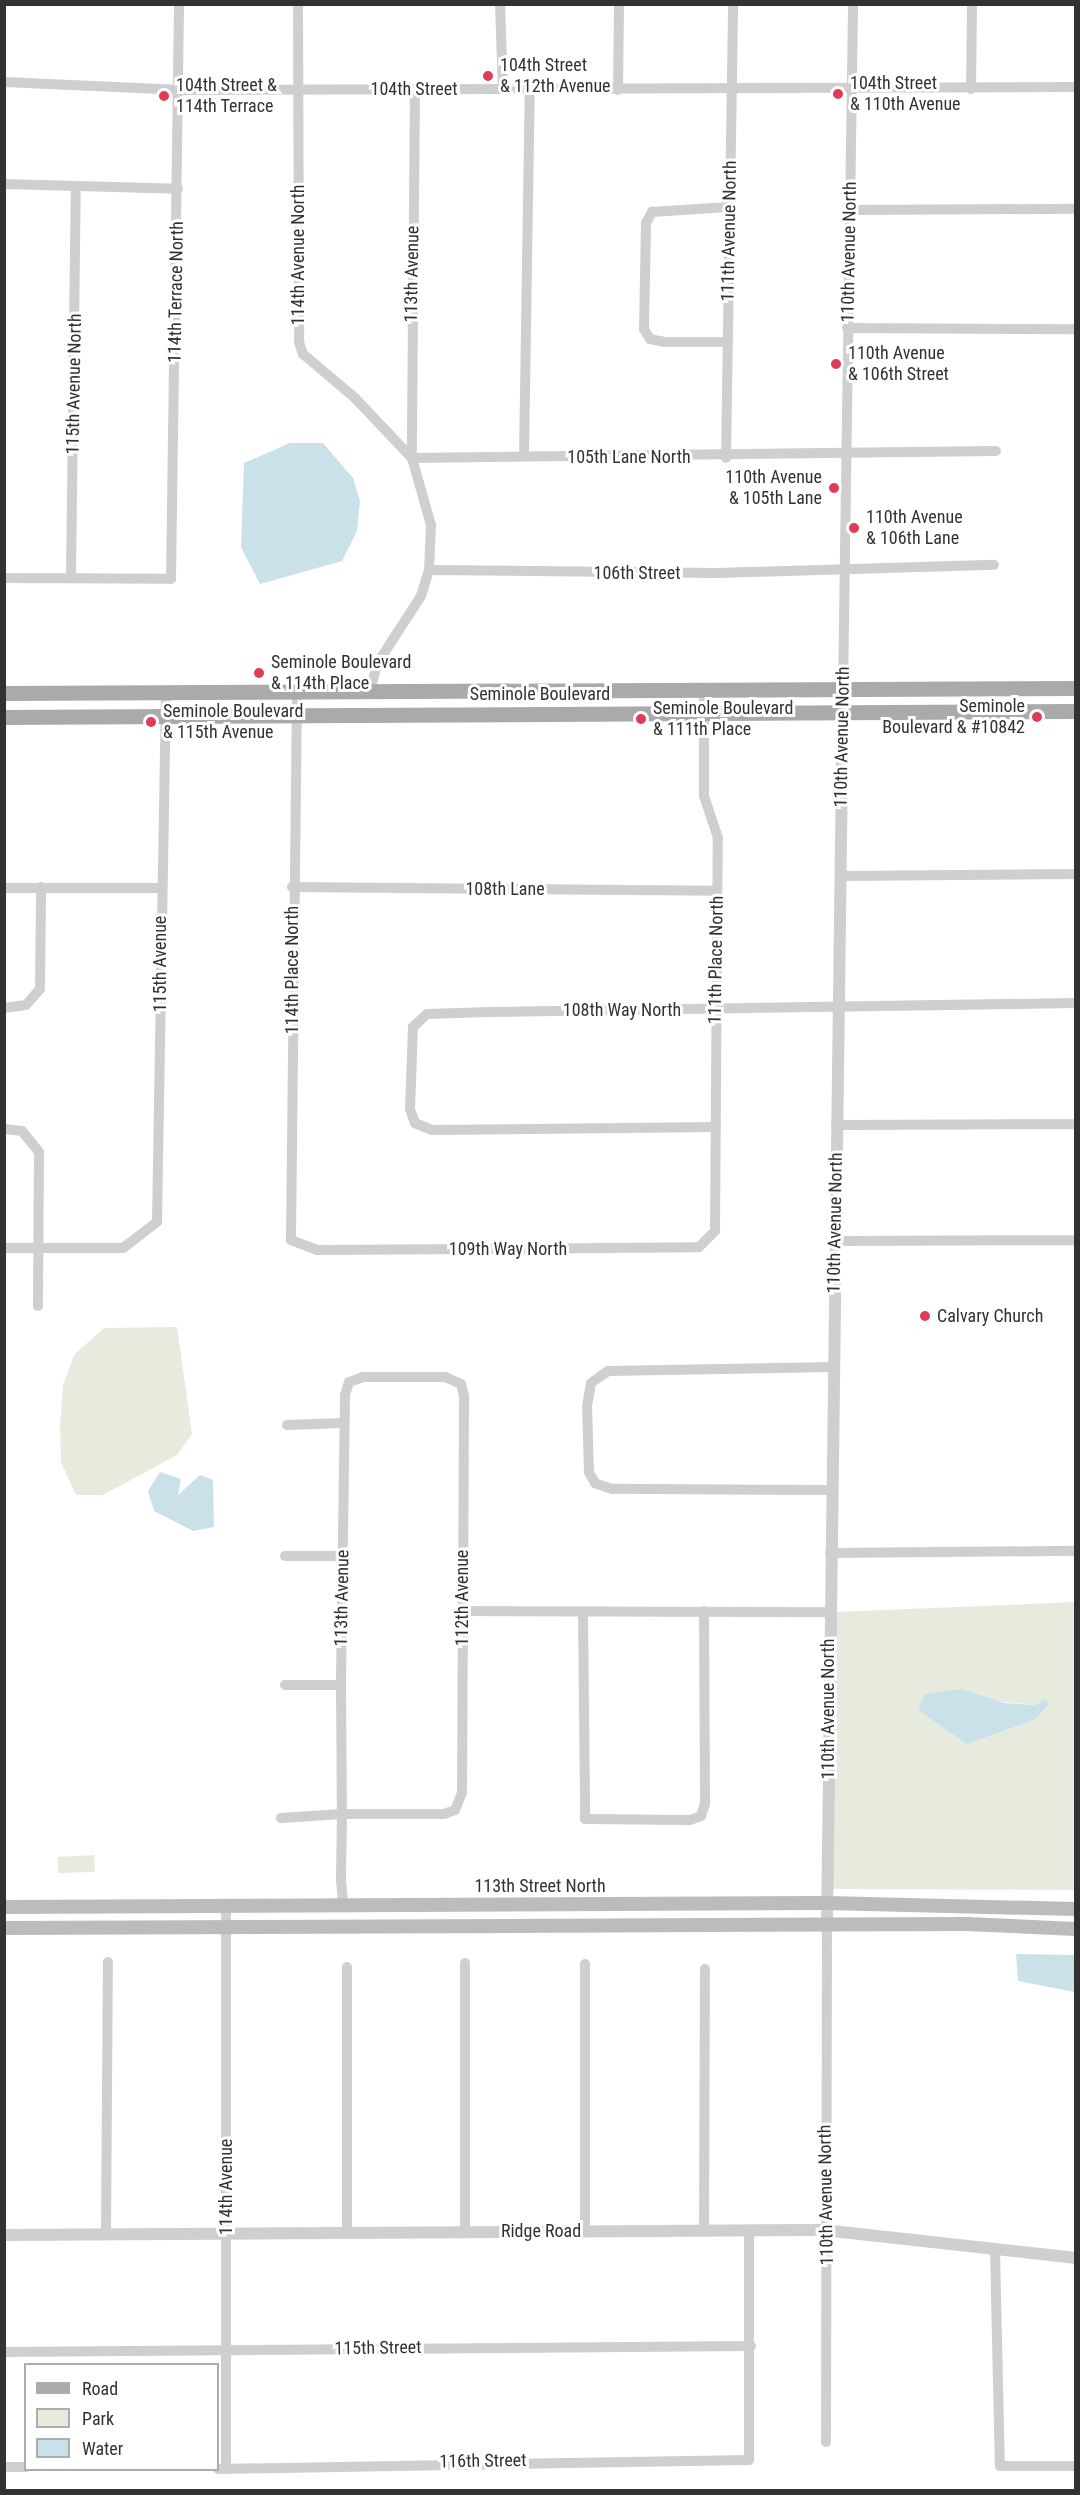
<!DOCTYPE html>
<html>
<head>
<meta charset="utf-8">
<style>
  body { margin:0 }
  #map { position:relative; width:1080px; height:2495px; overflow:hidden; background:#fff; font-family:"Roboto Condensed",sans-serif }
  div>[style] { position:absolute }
  .green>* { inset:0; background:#e6ebde }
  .water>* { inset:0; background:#cbe1ea }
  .minor>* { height:10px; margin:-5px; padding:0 5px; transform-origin:5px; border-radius:5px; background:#cfcfcf }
  .tertiary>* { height:12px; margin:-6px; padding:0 6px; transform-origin:6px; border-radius:6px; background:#cfcfcf }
  .secondary>* { height:14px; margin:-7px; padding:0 7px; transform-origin:7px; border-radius:7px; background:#bcbcbc }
  .primary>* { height:15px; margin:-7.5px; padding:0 7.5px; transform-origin:7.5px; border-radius:7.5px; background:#aaa }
  .dots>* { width:16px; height:16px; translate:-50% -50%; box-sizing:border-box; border:3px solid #fff; border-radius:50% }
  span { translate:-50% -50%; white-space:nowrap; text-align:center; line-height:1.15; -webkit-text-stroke:6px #fff; paint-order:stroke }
  .poi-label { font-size:18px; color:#323232 }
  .left { translate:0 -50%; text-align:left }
  .right { translate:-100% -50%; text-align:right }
  .street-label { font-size:18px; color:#323232 }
  .frame { position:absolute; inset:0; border:6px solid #323232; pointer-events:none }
  .legend { position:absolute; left:24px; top:2363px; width:195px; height:108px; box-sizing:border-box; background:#fff; border:2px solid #adadad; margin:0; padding:8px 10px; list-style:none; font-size:18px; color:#323232 }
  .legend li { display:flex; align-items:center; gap:12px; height:30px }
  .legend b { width:30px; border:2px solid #adadad }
</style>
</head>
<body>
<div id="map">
  <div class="green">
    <i style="clip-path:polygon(177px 1327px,192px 1434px,177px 1455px,103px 1495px,76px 1495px,61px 1462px,60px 1428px,63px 1385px,74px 1355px,104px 1328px)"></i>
    <i style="clip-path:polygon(evenodd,1075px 1602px,1075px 1890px,833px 1889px,835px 1612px,1075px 1602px,962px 1689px,995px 1701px,1035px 1705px,1034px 1720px,967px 1744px,950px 1728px,962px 1689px)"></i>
    <i style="clip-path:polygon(94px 1855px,95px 1872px,58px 1873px,58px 1857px)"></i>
  </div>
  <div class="water">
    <i style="clip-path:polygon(290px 443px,323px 443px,353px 478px,360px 501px,357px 531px,342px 561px,260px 584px,241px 547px,244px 463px)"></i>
    <i style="clip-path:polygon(160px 1472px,181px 1479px,178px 1495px,200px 1475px,213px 1480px,214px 1527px,193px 1531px,154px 1511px,148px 1491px)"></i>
    <i style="clip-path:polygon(962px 1689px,1005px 1703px,1035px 1705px,1046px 1699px,1049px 1704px,1034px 1720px,967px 1744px,918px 1710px,925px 1694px)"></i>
    <i style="clip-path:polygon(1016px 1954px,1075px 1955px,1075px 1992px,1018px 1981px)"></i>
  </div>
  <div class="minor">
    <i style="left:298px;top:4px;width:338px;rotate:89.8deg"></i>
    <i style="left:299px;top:342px;width:13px;rotate:72deg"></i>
    <i style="left:303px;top:354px;width:68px;rotate:40.2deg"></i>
    <i style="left:355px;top:398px;width:83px;rotate:46.5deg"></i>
    <i style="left:412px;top:458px;width:70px;rotate:74.2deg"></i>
    <i style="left:431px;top:525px;width:45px;rotate:92.5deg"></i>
    <i style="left:429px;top:570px;width:27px;rotate:107deg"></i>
    <i style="left:421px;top:596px;width:81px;rotate:122.9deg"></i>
    <i style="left:377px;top:664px;width:29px;rotate:104deg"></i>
    <i style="left:500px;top:4px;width:86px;rotate:88deg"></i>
    <i style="left:4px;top:82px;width:173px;rotate:2.6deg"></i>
    <i style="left:177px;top:90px;width:899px;rotate:-0.19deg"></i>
    <i style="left:415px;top:89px;width:369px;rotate:90.5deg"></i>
    <i style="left:412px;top:458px;width:584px;rotate:-0.69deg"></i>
    <i style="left:971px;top:89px;width:85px;rotate:-89.3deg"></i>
    <i style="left:618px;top:90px;width:86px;rotate:-89.3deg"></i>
    <i style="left:4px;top:184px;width:174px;rotate:1.6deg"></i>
    <i style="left:850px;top:210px;width:226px;rotate:-0.3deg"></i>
    <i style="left:847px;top:328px;width:229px;rotate:0.3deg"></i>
    <i style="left:728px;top:342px;width:63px;rotate:180deg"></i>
    <i style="left:665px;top:342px;width:15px;rotate:-169deg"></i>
    <i style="left:650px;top:339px;width:12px;rotate:-121deg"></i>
    <i style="left:644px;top:329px;width:106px;rotate:-88.9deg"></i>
    <i style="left:646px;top:223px;width:13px;rotate:-61deg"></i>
    <i style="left:652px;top:212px;width:77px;rotate:-3.7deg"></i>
    <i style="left:524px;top:456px;width:366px;rotate:-89.1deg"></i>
    <i style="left:726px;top:458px;width:454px;rotate:-89.1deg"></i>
    <i style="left:429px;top:570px;width:288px;rotate:0.6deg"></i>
    <i style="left:717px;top:573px;width:277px;rotate:-1.7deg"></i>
    <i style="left:71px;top:577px;width:387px;rotate:-89.3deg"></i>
    <i style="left:4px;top:578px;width:167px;rotate:0.3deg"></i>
    <i style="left:171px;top:579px;width:575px;rotate:-89.2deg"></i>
    <i style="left:843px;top:690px;width:686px;rotate:-89.16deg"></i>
    <i style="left:297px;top:692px;width:548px;rotate:90.63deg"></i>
    <i style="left:291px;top:1240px;width:28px;rotate:21deg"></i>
    <i style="left:317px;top:1250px;width:382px;rotate:-0.4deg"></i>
    <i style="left:699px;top:1247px;width:23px;rotate:-45deg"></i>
    <i style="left:715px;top:1231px;width:393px;rotate:-89.6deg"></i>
    <i style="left:718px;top:838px;width:44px;rotate:-108.4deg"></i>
    <i style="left:704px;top:796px;width:105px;rotate:-90deg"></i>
    <i style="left:840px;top:876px;width:236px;rotate:-0.5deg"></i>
    <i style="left:292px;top:887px;width:425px;rotate:0.5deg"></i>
    <i style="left:4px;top:888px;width:156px"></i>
    <i style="left:4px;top:1008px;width:22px;rotate:-8deg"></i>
    <i style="left:26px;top:1005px;width:21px;rotate:-49deg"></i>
    <i style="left:40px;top:989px;width:102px;rotate:-89.4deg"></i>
    <i style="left:836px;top:1125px;width:240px;rotate:-0.2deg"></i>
    <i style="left:716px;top:1127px;width:284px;rotate:179.4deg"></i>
    <i style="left:432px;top:1130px;width:18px;rotate:-158deg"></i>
    <i style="left:415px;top:1123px;width:15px;rotate:-110deg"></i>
    <i style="left:410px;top:1109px;width:82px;rotate:-87.9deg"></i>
    <i style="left:413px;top:1027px;width:19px;rotate:-43deg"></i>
    <i style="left:427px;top:1014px;width:62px;rotate:-1.8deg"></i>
    <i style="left:489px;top:1012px;width:587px;rotate:-0.88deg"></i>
    <i style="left:4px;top:1129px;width:18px;rotate:6deg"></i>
    <i style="left:22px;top:1131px;width:27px;rotate:51deg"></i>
    <i style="left:39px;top:1152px;width:154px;rotate:90.4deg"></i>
    <i style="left:834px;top:1241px;width:242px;rotate:-0.2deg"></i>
    <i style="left:4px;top:1248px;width:119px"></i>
    <i style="left:123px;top:1248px;width:43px;rotate:-37.4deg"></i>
    <i style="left:157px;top:1222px;width:529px;rotate:-89.03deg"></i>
    <i style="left:287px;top:1425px;width:56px;rotate:-2deg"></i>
    <i style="left:831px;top:1490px;width:219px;rotate:-179.7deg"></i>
    <i style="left:612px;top:1489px;width:18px;rotate:-161deg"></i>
    <i style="left:595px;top:1483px;width:13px;rotate:-119deg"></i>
    <i style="left:589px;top:1472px;width:66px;rotate:-91.7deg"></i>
    <i style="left:587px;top:1406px;width:23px;rotate:-80deg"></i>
    <i style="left:591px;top:1383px;width:21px;rotate:-35deg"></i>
    <i style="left:608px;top:1371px;width:226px;rotate:-1deg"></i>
    <i style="left:830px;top:1553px;width:246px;rotate:-0.5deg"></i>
    <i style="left:285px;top:1556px;width:58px"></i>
    <i style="left:461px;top:1611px;width:367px;rotate:0.2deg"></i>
    <i style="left:583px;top:1612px;width:207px;rotate:89.4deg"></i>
    <i style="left:585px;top:1819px;width:105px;rotate:0.5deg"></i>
    <i style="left:690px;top:1820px;width:12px;rotate:-20deg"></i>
    <i style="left:701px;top:1816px;width:13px;rotate:-72deg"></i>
    <i style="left:705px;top:1804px;width:193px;rotate:-90.3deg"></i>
    <i style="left:285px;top:1685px;width:56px"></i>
    <i style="left:281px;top:1818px;width:61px;rotate:-3.8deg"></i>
    <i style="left:342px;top:1814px;width:102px"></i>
    <i style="left:444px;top:1814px;width:12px;rotate:-20deg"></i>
    <i style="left:455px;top:1810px;width:18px;rotate:-68deg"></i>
    <i style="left:462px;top:1793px;width:397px;rotate:-89.7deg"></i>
    <i style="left:464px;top:1396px;width:12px;rotate:-104deg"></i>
    <i style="left:461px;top:1384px;width:17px;rotate:-156deg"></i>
    <i style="left:445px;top:1377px;width:82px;rotate:180deg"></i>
    <i style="left:363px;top:1377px;width:15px;rotate:160deg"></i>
    <i style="left:349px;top:1382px;width:14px;rotate:107deg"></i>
    <i style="left:345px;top:1395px;width:290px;rotate:90.8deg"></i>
    <i style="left:341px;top:1685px;width:129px;rotate:89.6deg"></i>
    <i style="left:342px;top:1814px;width:66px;rotate:90.9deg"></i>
    <i style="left:341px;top:1880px;width:24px;rotate:85deg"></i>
    <i style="left:585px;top:1964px;width:267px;rotate:90deg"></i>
    <i style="left:347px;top:1967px;width:265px;rotate:90deg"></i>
    <i style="left:704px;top:2230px;width:261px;rotate:-89.8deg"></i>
    <i style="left:465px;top:2231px;width:268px;rotate:-90deg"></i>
    <i style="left:106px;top:2234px;width:272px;rotate:-89.6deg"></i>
    <i style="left:995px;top:2250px;width:216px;rotate:88.7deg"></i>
    <i style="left:1000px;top:2466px;width:76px"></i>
    <i style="left:4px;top:2352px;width:747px;rotate:-0.46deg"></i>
    <i style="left:826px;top:2442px;width:516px;rotate:-89.89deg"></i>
    <i style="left:4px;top:2467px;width:22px"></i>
    <i style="left:218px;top:2469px;width:531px;rotate:-0.97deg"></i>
    <i style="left:749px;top:2460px;width:229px;rotate:-90deg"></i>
    <i style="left:226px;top:2469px;width:563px;rotate:-90deg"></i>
  </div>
  <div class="tertiary">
    <i style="left:827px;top:1926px;width:1236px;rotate:-89.26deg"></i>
    <i style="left:4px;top:2235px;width:819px;rotate:-0.35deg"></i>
    <i style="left:823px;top:2230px;width:255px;rotate:6.3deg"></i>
  </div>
  <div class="secondary">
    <i style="left:4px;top:1907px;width:823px;rotate:-0.28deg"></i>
    <i style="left:827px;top:1903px;width:249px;rotate:1.4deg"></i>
    <i style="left:4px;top:1928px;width:963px;rotate:-0.24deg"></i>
    <i style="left:967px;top:1924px;width:109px;rotate:2.6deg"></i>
  </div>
  <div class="primary">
    <i style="left:4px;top:693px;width:1072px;rotate:-0.27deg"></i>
    <i style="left:4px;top:717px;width:1072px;rotate:-0.32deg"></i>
  </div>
  <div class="dots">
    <i style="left:488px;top:76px;background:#e03c55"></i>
    <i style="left:838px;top:94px;background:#e03c55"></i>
    <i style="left:164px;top:96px;background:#e03c55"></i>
    <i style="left:836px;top:364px;background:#e03c55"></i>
    <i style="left:834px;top:488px;background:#e03c55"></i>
    <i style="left:854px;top:528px;background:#e03c55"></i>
    <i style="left:259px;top:673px;background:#e03c55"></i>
    <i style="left:1037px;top:717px;background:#e03c55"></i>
    <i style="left:641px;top:719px;background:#e03c55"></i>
    <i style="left:151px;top:722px;background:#e03c55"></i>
    <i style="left:925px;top:1316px;background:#e03c55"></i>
  </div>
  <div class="poi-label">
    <span class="left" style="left:500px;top:76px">104th Street<br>&amp; 112th Avenue</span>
    <span class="left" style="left:850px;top:94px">104th Street<br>&amp; 110th Avenue</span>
    <span class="left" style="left:176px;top:96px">104th Street &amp;<br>114th Terrace</span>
    <span class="left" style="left:848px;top:364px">110th Avenue<br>&amp; 106th Street</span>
    <span class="right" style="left:822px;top:488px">110th Avenue<br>&amp; 105th Lane</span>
    <span class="left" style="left:866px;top:528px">110th Avenue<br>&amp; 106th Lane</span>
    <span class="left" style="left:271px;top:673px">Seminole Boulevard<br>&amp; 114th Place</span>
    <span class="right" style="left:1025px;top:717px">Seminole<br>Boulevard &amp; #10842</span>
    <span class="left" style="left:653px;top:719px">Seminole Boulevard<br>&amp; 111th Place</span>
    <span class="left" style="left:163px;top:722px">Seminole Boulevard<br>&amp; 115th Avenue</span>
    <span class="left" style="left:937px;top:1316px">Calvary Church</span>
  </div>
  <div class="street-label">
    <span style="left:414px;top:89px">104th Street</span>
    <span style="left:729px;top:231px;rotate:-89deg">111th Avenue North</span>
    <span style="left:849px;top:252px;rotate:-89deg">110th Avenue North</span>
    <span style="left:298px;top:255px;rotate:-90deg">114th Avenue North</span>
    <span style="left:412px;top:274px;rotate:-89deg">113th Avenue</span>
    <span style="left:176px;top:292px;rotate:-89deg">114th Terrace North</span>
    <span style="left:74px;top:384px;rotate:-89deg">115th Avenue North</span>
    <span style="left:629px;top:457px">105th Lane North</span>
    <span style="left:637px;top:573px">106th Street</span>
    <span style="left:540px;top:694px">Seminole Boulevard</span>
    <span style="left:842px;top:737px;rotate:-89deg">110th Avenue North</span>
    <span style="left:505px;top:889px">108th Lane</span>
    <span style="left:716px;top:960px;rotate:-89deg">111th Place North</span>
    <span style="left:160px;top:964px;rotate:-90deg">115th Avenue</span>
    <span style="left:292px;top:970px;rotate:-90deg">114th Place North</span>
    <span style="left:622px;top:1010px">108th Way North</span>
    <span style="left:835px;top:1223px;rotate:-89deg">110th Avenue North</span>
    <span style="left:508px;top:1249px">109th Way North</span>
    <span style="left:342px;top:1598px;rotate:-89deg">113th Avenue</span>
    <span style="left:462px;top:1598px;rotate:-90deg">112th Avenue</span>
    <span style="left:828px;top:1709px;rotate:-90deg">110th Avenue North</span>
    <span style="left:540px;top:1886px">113th Street North</span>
    <span style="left:226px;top:2187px;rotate:-90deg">114th Avenue</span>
    <span style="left:826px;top:2195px;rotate:-91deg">110th Avenue North</span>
    <span style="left:541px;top:2231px">Ridge Road</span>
    <span style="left:378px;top:2348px;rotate:-1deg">115th Street</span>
    <span style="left:483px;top:2461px;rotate:-1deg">116th Street</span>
  </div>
  <div class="frame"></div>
  <ul class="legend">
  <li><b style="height:8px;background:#aaa"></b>Road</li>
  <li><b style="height:16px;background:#e6ebde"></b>Park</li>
  <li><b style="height:16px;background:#cbe1ea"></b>Water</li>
  </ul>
</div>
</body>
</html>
